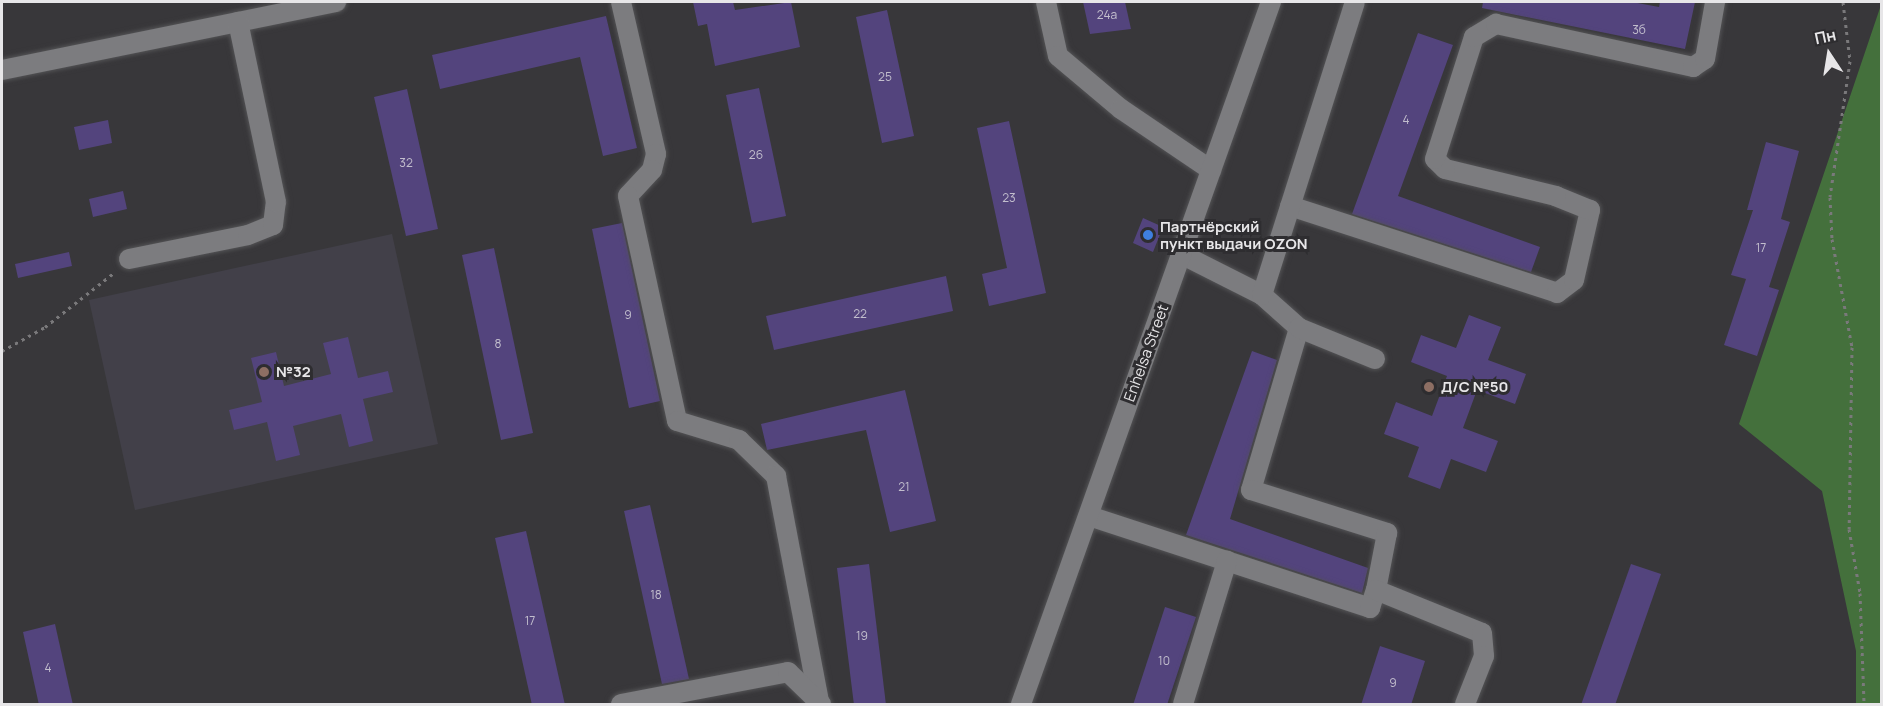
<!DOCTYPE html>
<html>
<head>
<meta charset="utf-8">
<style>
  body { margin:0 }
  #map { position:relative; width:1883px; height:706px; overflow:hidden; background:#38373a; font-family:Manrope,sans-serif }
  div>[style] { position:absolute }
  .built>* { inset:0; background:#424049 }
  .forest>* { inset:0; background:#44703c }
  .building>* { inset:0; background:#53447d }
  .path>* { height:3px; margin-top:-1.5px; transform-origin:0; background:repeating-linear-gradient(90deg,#7a797b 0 3px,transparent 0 7.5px) }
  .roads { filter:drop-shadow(0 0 2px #535355) drop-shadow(0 0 2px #535355) }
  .minor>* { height:20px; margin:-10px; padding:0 10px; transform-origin:10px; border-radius:10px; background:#7c7c7f }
  .dots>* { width:16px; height:16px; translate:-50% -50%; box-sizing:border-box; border:3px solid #2e2d30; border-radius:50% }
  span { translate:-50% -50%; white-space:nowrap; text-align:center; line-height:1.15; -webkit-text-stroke:6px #2e2d30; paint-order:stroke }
  .number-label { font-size:12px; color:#c2becd }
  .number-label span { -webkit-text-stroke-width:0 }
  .poi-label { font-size:15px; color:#e7e6e8; font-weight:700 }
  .left { translate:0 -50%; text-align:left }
  .street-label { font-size:15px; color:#e7e6e8 }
  .frame { position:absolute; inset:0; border:3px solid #e7e6e8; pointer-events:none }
  .north { position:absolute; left:1799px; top:24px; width:60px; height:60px; -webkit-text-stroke:4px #2e2d30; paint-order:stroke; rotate:348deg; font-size:16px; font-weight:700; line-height:24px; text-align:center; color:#e7e6e8 }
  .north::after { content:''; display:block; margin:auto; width:21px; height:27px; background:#e7e6e8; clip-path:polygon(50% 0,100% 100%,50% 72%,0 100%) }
</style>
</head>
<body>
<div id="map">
  <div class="built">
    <i style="clip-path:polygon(392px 234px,438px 444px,135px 510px,89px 300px)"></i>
  </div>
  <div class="forest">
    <i style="clip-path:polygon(1882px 2px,1882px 704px,1856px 704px,1856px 651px,1822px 491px,1739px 424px)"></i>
  </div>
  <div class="building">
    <i style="clip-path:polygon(693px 2px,733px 2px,735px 10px,791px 2px,800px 47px,715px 66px,707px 24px,698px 26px)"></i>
    <i style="clip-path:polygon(1083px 2px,1125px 2px,1131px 29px,1090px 34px)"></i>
    <i style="clip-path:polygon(1483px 2px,1632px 2px,1659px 7px,1660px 2px,1695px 2px,1685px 49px,1482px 8px)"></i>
    <i style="clip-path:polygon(887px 10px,914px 136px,882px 143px,856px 17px)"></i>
    <i style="clip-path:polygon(606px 16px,637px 148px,603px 156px,580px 57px,440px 89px,432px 55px)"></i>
    <i style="clip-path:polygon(1418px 33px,1453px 45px,1398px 196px,1540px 247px,1531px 272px,1352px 214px)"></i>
    <i style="clip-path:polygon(759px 88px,786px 216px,752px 223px,726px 95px)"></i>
    <i style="clip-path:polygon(407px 89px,438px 229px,406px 236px,374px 97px)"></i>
    <i style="clip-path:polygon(108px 120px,112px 143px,79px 150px,74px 127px)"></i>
    <i style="clip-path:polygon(1009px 121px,1046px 293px,989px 306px,982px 274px,1007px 268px,977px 128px)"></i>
    <i style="clip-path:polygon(1766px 142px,1799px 151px,1781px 219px,1790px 222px,1769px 287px,1779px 290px,1757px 356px,1724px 345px,1746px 279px,1731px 275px,1753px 210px,1747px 210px)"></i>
    <i style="clip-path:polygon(123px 191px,127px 209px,93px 217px,89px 199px)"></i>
    <i style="clip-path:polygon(1143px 218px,1163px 227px,1153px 252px,1133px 243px)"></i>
    <i style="clip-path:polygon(622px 223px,660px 401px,629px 408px,592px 229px)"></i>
    <i style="clip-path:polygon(494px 248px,533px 433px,501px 440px,462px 255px)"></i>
    <i style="clip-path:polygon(69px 252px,72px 266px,18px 278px,15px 264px)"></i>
    <i style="clip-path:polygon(946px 276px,953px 311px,774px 350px,766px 316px)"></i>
    <i style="clip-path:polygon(1469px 315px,1501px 327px,1488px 360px,1526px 374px,1515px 404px,1477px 390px,1463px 428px,1498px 441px,1486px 472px,1451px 459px,1440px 489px,1408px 477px,1419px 447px,1384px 434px,1396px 402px,1432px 416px,1447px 376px,1411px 362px,1421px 335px,1456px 348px)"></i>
    <i style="clip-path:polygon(348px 337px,358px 378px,388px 371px,393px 392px,363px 399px,373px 441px,349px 447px,341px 414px,293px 426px,300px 455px,276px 461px,267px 422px,234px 430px,229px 410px,262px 402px,251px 358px,276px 352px,284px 386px,331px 374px,323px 343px)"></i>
    <i style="clip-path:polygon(1252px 351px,1277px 360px,1230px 519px,1368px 568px,1362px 593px,1186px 535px)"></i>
    <i style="clip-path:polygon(905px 390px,936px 521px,890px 532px,866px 430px,767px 450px,761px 424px)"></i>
    <i style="clip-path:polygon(650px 505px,689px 679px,662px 684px,624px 511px)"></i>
    <i style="clip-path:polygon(526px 531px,565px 705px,532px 705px,495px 538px)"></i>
    <i style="clip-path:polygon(869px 564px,886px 705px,854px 705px,837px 568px)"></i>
    <i style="clip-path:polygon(1631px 564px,1661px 574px,1615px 705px,1581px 705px)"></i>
    <i style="clip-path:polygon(1165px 607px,1196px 617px,1167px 705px,1133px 705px)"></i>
    <i style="clip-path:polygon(55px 624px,73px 705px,39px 705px,23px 632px)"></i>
    <i style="clip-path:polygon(1380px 646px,1425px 661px,1411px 705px,1361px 705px)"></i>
  </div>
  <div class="path">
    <i style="left:1843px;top:2px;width:59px;rotate:83.2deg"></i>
    <i style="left:1850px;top:61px;width:137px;rotate:98.4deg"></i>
    <i style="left:1830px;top:197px;width:42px;rotate:87.3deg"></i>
    <i style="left:1832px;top:239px;width:110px;rotate:79.5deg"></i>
    <i style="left:1852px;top:347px;width:182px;rotate:90.9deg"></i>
    <i style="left:1849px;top:529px;width:65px;rotate:80.2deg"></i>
    <i style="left:1860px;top:593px;width:111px;rotate:87.9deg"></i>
    <i style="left:2px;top:351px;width:49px;rotate:-29.2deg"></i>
    <i style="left:45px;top:327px;width:89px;rotate:-38.2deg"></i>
  </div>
  <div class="roads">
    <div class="minor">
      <i style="left:621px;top:2px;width:156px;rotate:77deg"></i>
      <i style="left:656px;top:154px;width:16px;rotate:104deg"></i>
      <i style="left:652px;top:170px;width:35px;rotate:133deg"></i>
      <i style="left:628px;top:196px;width:230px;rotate:77.7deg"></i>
      <i style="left:677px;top:421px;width:65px;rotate:17deg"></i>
      <i style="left:739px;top:440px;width:52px;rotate:44.2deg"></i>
      <i style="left:776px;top:476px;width:230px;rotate:79.2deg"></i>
      <i style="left:1046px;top:2px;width:55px;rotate:77.5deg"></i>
      <i style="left:1058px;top:56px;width:82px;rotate:40.1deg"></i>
      <i style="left:1121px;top:109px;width:109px;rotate:34.1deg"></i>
      <i style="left:2px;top:70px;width:341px;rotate:-11.5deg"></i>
      <i style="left:1290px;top:206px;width:281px;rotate:18deg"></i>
      <i style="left:1557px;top:293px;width:21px;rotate:-37deg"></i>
      <i style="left:1574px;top:280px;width:72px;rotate:-77.1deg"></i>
      <i style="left:1590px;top:210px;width:37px;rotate:-158deg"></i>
      <i style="left:1556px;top:196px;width:114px;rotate:-166.3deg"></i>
      <i style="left:1445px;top:169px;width:14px;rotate:-135deg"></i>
      <i style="left:1435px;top:159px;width:128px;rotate:-72.3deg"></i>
      <i style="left:1474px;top:37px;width:26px;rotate:-31deg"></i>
      <i style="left:1496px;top:24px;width:202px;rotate:12.3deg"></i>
      <i style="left:1693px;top:67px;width:14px;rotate:-34deg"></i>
      <i style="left:1705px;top:59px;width:58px;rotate:-80deg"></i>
      <i style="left:1181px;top:254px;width:91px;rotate:26.8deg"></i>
      <i style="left:1262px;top:295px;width:50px;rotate:41.7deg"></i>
      <i style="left:1299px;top:328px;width:169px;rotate:106.5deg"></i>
      <i style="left:1251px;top:490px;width:143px;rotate:17.5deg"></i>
      <i style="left:1387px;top:533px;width:58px;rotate:100.9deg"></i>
      <i style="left:129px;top:259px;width:121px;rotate:-11.4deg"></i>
      <i style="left:248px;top:235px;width:27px;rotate:-22deg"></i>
      <i style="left:273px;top:225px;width:23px;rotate:-83deg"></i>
      <i style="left:276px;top:202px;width:184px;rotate:-101.9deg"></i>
      <i style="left:1262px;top:295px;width:307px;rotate:-72.4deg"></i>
      <i style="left:1299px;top:328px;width:82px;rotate:22.2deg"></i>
      <i style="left:1089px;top:516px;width:296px;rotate:18.1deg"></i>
      <i style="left:1370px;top:608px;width:19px;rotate:-72deg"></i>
      <i style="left:1376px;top:590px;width:114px;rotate:22.1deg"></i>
      <i style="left:1482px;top:633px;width:23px;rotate:85deg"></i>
      <i style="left:1484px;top:656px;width:52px;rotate:111.6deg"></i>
      <i style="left:621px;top:704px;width:170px;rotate:-10.8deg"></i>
      <i style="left:788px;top:672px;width:46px;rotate:44.1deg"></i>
      <i style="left:1021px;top:704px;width:745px;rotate:-70.4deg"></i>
      <i style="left:1183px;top:704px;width:150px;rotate:-72.9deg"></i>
    </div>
  </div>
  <div class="dots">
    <i style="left:1148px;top:235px;background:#3f7fe0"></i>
    <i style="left:264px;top:372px;background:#8d6e63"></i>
    <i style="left:1429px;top:387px;background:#8d6e63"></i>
  </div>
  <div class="number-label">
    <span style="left:1107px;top:15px">24а</span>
    <span style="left:1639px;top:30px">3б</span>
    <span style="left:885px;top:77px">25</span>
    <span style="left:1406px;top:120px">4</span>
    <span style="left:756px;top:155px">26</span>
    <span style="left:406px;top:163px">32</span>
    <span style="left:1009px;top:198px">23</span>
    <span style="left:1761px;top:248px">17</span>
    <span style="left:860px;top:314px">22</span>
    <span style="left:628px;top:315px">9</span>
    <span style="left:498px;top:344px">8</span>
    <span style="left:904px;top:487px">21</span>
    <span style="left:656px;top:595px">18</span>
    <span style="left:530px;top:621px">17</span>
    <span style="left:862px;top:636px">19</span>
    <span style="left:1164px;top:661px">10</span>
    <span style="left:48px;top:668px">4</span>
    <span style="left:1393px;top:683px">9</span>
  </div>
  <div class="poi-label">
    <span class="left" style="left:1160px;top:235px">Партнёрский<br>пункт выдачи OZON</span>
    <span class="left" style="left:276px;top:372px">№32</span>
    <span class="left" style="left:1441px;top:387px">Д/С №50</span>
  </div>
  <div class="street-label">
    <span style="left:1146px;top:353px;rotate:-70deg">Enhelsa Street</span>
  </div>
  <div class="frame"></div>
  <div class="north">Пн</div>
</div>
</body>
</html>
